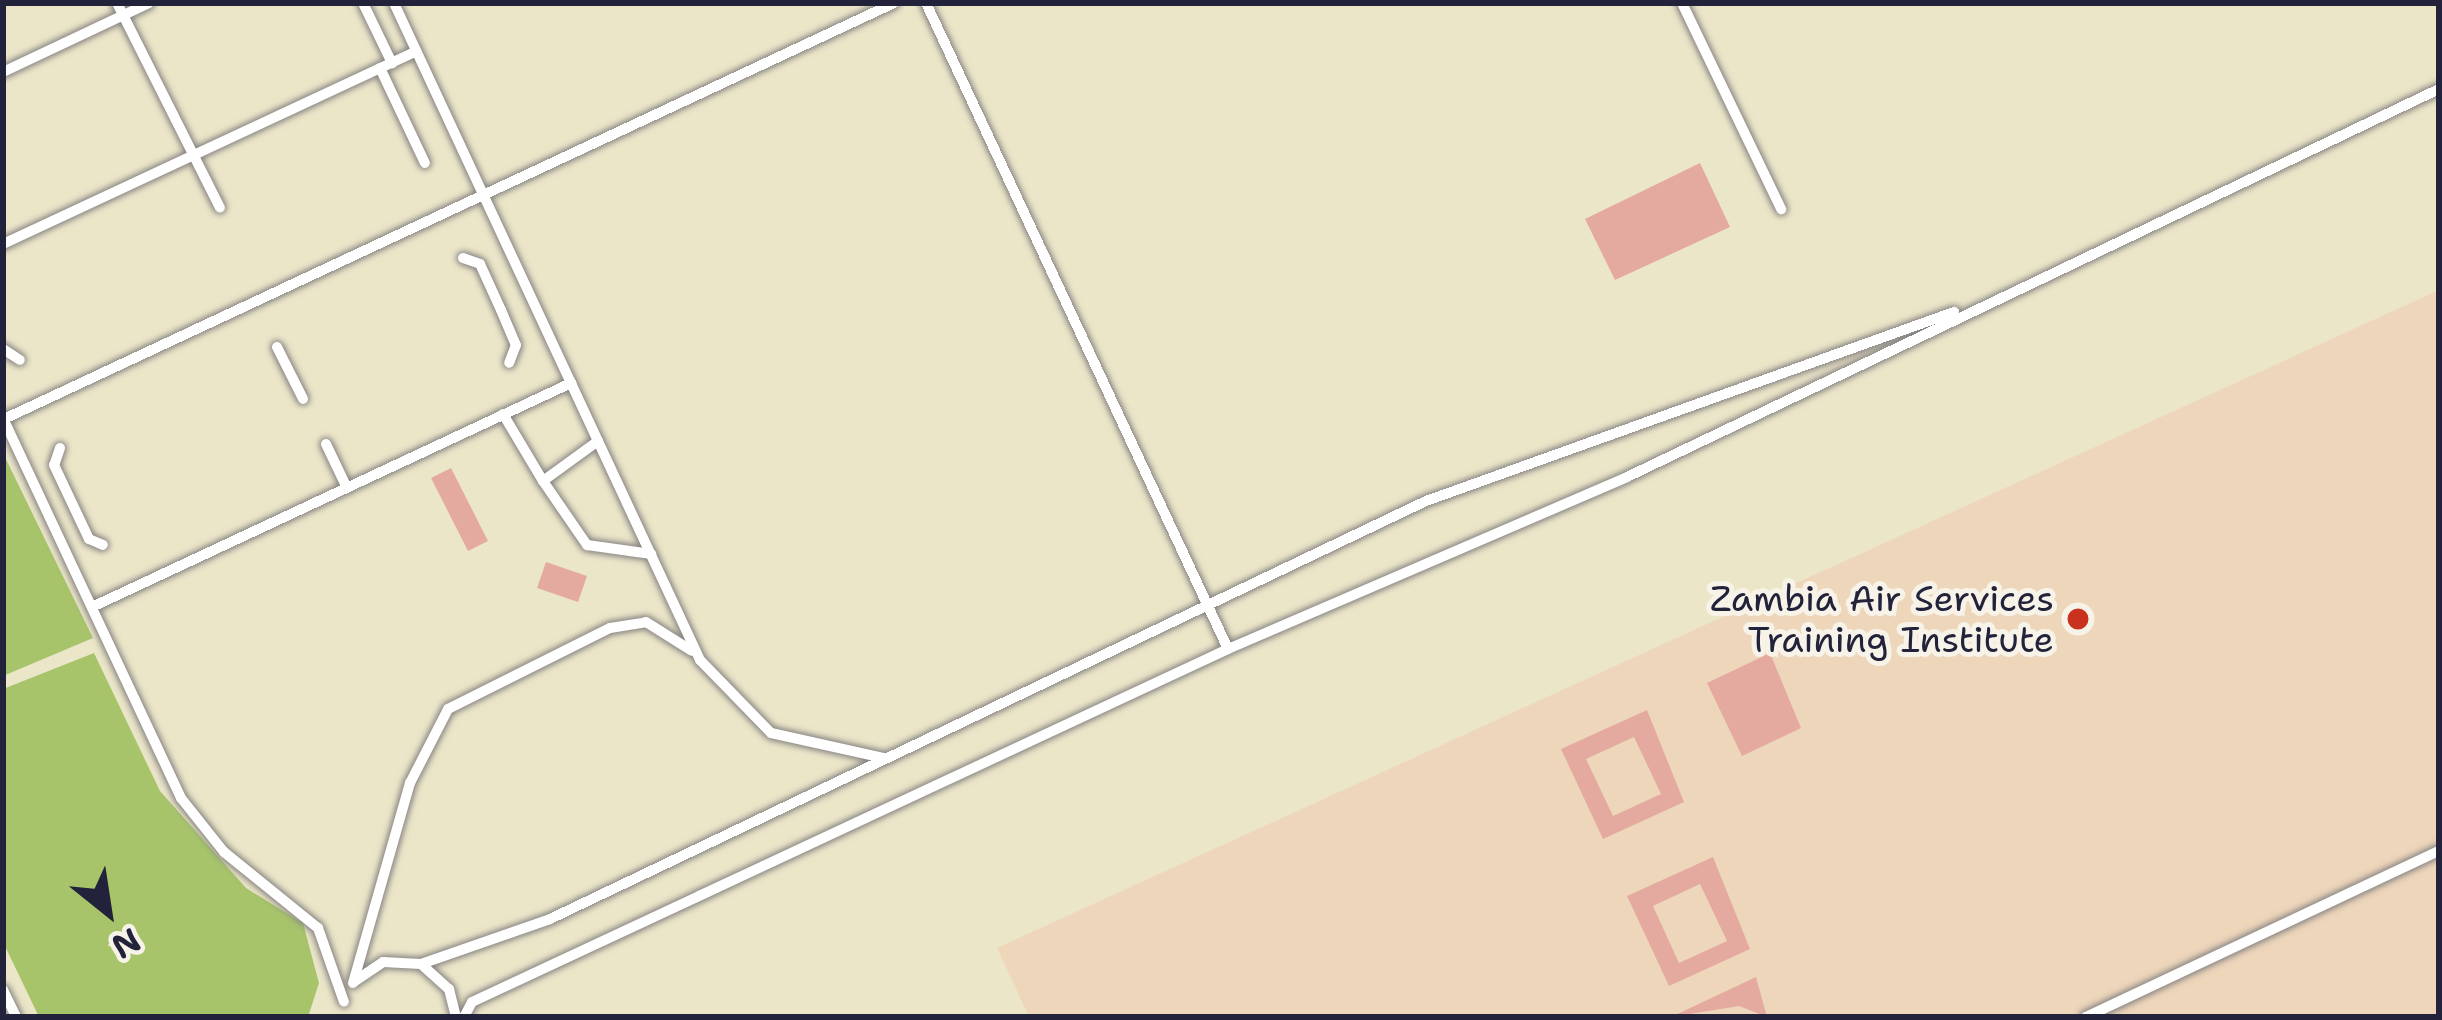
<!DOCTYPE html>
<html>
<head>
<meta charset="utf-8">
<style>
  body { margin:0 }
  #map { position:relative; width:2442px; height:1020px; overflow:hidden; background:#ece6c9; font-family:"Shantell Sans",sans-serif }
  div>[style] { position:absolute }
  .built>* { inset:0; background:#eed6bb }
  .green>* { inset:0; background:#a7c46b }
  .building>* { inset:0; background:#e5aa9f }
  .roads { filter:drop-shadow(0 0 3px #878482) drop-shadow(0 0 3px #878482) }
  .service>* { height:10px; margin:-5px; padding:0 5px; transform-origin:5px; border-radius:5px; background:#fff }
  .dots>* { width:33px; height:33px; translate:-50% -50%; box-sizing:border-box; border:6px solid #f7f3e8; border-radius:50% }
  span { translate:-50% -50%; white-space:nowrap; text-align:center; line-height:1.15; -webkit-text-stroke:10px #f7f3e8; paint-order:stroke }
  .poi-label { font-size:36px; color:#22223b }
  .right { translate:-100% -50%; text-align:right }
  .frame { position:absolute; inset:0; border:6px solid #22223b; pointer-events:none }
  .north { position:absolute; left:48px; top:852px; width:120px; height:120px; -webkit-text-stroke:9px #f7f3e8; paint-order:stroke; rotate:150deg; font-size:33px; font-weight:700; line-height:48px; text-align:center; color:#22223b }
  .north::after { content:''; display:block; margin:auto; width:42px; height:54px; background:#22223b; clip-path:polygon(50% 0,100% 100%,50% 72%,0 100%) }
</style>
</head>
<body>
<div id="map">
  <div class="built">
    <i style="clip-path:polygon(2439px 290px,2439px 1017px,1029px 1017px,997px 948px)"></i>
  </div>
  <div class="green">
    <i style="clip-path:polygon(3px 453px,93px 638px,3px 676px)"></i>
    <i style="clip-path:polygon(94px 653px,160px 791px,246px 888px,303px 923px,319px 983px,308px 1017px,39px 1017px,3px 942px,3px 689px)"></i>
  </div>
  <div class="building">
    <i style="clip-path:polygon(1700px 163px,1730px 227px,1615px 280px,1585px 219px)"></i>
    <i style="clip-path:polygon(451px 468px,488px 541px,468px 551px,431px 478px)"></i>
    <i style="clip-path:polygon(546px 562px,587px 576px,578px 602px,537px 588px)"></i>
    <i style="clip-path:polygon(1770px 653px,1801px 728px,1742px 756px,1707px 683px)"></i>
    <i style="clip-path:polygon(evenodd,1647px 710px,1684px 802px,1603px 839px,1561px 749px,1647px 710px,1634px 737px,1661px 794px,1613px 816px,1586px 759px,1634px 737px)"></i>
    <i style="clip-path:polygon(evenodd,1713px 857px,1750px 949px,1669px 986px,1627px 896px,1713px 857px,1700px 884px,1727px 941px,1679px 963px,1653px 906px,1700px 884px)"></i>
    <i style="clip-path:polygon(1756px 977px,1767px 1017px,1739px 1006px,1671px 1017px)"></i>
  </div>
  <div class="roads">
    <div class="service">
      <i style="left:117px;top:3px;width:229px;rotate:63.3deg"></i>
      <i style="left:363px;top:3px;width:67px;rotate:64.2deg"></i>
      <i style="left:394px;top:3px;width:725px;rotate:65.03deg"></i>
      <i style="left:700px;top:660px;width:102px;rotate:45.8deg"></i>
      <i style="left:771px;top:733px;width:116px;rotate:12.5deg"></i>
      <i style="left:926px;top:3px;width:713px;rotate:64.94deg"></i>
      <i style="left:1682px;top:3px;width:229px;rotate:64.3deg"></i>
      <i style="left:380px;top:68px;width:105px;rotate:64.7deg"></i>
      <i style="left:3px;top:72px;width:161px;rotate:-25.3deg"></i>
      <i style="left:3px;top:244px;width:456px;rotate:-25deg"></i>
      <i style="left:463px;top:258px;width:18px;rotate:19deg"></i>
      <i style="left:480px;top:264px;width:51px;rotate:65.5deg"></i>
      <i style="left:501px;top:310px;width:38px;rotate:67deg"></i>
      <i style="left:516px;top:345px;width:19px;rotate:111deg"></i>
      <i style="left:277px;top:347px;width:58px;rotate:63.4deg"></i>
      <i style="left:3px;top:349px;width:20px;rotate:33deg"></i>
      <i style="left:503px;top:414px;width:78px;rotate:59.2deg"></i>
      <i style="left:3px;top:418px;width:420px;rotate:64.9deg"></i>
      <i style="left:181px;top:798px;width:69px;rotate:51.5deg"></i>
      <i style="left:224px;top:852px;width:121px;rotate:39deg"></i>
      <i style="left:318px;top:928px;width:78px;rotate:70.6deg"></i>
      <i style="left:4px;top:419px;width:982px;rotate:-25.05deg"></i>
      <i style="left:598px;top:441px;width:68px;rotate:144deg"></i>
      <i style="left:543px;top:481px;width:78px;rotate:55.5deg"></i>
      <i style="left:587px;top:545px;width:65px;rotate:8deg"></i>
      <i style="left:326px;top:444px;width:47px;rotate:64.5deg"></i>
      <i style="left:60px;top:448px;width:18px;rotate:109deg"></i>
      <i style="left:54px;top:465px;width:82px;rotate:64.7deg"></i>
      <i style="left:89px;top:539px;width:15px;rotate:23deg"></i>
      <i style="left:92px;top:607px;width:529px;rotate:-25.06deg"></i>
      <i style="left:421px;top:964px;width:137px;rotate:-19.2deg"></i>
      <i style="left:550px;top:919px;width:971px;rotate:-25.51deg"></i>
      <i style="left:1426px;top:501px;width:561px;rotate:-19.7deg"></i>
      <i style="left:355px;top:981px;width:34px;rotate:-34deg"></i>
      <i style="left:383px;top:962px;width:38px;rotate:3deg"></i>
      <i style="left:421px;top:964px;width:38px;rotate:42deg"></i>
      <i style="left:449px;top:989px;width:29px;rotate:76deg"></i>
      <i style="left:353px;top:983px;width:208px;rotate:-74.1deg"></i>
      <i style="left:410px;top:783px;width:83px;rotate:-62.8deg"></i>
      <i style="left:448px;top:709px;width:181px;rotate:-26.6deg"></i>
      <i style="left:610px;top:628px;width:36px;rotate:-9deg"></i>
      <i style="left:646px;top:622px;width:54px;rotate:32.2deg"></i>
      <i style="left:3px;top:990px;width:30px;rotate:64deg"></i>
      <i style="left:464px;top:1017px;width:17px;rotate:-62deg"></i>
      <i style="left:472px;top:1002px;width:834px;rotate:-25.03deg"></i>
      <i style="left:1228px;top:649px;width:434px;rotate:-23.3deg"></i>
      <i style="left:1627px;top:477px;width:900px;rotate:-25.54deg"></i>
      <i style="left:2086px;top:1017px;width:390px;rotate:-25.2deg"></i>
    </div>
  </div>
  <div class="dots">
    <i style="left:2078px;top:619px;background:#c8321e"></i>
  </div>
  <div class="poi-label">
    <span class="right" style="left:2054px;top:619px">Zambia Air Services<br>Training Institute</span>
  </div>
  <div class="frame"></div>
  <div class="north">N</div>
</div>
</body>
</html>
